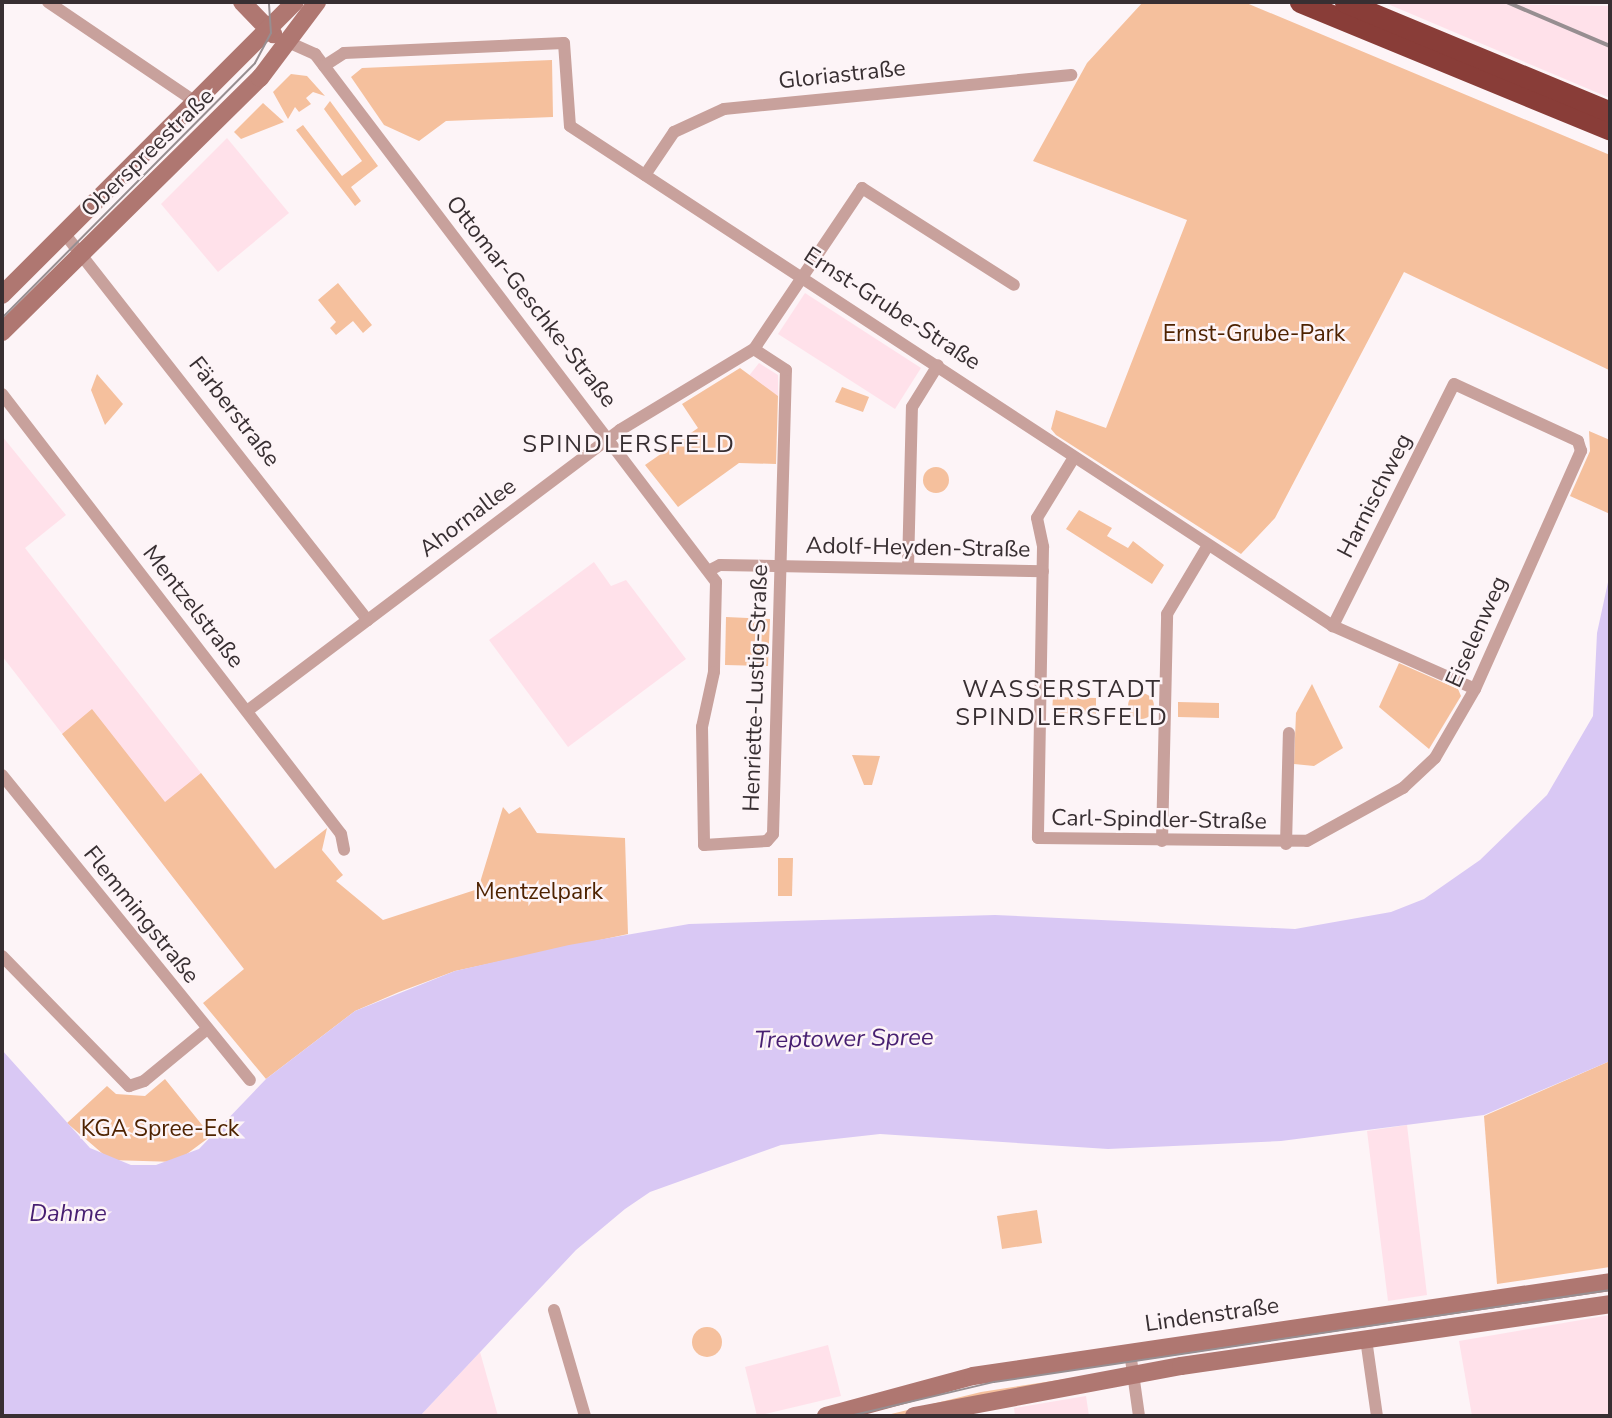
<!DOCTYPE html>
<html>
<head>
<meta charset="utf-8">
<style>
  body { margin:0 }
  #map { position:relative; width:1612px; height:1418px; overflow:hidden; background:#fdf4f7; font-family:"Nunito Sans",sans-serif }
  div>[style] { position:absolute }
  .built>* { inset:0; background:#ffe1ea }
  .green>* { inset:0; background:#f5c09d }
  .round { border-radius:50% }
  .water>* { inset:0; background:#d9c8f4 }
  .street>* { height:12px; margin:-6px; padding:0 6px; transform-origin:6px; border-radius:6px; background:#c8a19c }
  .secondary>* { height:18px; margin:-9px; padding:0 9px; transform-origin:9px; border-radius:9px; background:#af7771 }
  .highway>* { height:21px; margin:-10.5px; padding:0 10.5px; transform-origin:10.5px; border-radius:10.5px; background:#893d38 }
  .tram>* { height:2px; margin:-1px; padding:0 1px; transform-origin:1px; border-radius:1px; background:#978e91 }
  .rail>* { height:3.5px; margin:-1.75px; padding:0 1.75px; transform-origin:1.75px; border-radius:1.75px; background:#978e91 }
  span { translate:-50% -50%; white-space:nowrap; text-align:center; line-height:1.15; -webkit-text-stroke:5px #fdf4f7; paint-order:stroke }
  .street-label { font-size:23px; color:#382f32 }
  .park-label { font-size:23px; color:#4e2200 }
  .neighbourhood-label { font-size:24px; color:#382f32; letter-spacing:2px }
  .water-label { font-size:24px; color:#471f71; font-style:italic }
  .frame { position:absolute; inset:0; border:4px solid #382f32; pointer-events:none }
</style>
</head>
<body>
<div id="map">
  <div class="built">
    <i style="clip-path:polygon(1383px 2px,1610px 6px,1610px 98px)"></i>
    <i style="clip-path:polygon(227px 138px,289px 213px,218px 272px,161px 204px)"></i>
    <i style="clip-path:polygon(805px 293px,921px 368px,895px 409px,778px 334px)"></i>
    <i style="clip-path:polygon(759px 363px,778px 375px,778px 396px,748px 377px)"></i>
    <i style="clip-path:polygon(2px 436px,66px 515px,25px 548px,322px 928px,244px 969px,2px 656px)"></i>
    <i style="clip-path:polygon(594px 562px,611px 586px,626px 580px,686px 659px,568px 747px,489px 640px)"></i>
    <i style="clip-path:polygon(1407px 1125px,1427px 1295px,1388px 1301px,1367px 1131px)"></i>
    <i style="clip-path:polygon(1610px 1315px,1610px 1416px,1472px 1416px,1459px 1341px)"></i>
    <i style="clip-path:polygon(828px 1345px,841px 1396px,757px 1416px,745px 1367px)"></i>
    <i style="clip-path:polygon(480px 1352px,498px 1416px,420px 1416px)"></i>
    <i style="clip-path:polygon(1086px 1396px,1089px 1416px,1015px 1416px,1014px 1408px)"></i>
  </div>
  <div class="green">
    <i style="clip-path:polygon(1143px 2px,1244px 2px,1610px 155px,1609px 370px,1404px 272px,1275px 518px,1241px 554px,1056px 435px,1051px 429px,1056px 410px,1106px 428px,1187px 220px,1033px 161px,1087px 63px)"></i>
    <i style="clip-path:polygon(552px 60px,553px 117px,446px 121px,419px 141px,384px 125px,351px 77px,362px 68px)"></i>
    <i style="clip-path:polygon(291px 74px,307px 76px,325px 96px,313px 92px,306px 98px,311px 104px,299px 112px,295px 107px,288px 119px,273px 92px)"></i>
    <i style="clip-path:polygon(330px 101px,378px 166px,351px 187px,361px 201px,355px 206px,296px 130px,303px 125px,342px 176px,362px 161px,324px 109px)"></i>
    <i style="clip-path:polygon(263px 103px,284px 122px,241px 139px,234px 132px)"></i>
    <i style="clip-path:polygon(338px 283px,372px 325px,363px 333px,353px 321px,336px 335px,330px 328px,336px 322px,318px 300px)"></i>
    <i style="clip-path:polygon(740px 368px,778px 396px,776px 464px,739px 463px,678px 507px,645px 465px,698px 428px,682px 404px)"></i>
    <i style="clip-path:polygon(97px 374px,123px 404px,105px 425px,91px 390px)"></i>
    <i style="clip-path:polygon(842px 387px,869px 397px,863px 412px,835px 402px)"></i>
    <i style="clip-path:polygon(1589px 431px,1610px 440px,1610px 514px,1570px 496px,1590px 451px)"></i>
    <i class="round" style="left:923px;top:467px;width:26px;height:26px"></i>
    <i style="clip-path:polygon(1079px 510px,1112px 528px,1107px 536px,1128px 548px,1133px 541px,1164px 565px,1152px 584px,1066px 529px)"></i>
    <i style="clip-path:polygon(726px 617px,770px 619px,768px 666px,725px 665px)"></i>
    <i style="clip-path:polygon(1399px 663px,1458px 689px,1461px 696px,1429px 749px,1379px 707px)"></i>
    <i style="clip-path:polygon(1312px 684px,1343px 748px,1314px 766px,1294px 764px,1296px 713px)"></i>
    <i class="round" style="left:1128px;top:693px;width:26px;height:26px"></i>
    <i style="clip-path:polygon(1053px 697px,1096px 698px,1096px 714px,1052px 713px)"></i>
    <i style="clip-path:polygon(1178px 702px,1219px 703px,1219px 718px,1178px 717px)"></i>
    <i style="clip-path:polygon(92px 709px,165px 802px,201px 773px,275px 869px,327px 828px,322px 850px,343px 875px,336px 881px,383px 920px,478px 889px,503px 807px,509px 814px,520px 807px,537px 833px,625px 838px,628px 934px,455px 971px,399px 992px,355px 1011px,266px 1079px,203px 1003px,244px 969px,62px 734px)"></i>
    <i style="clip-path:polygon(852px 755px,880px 756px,872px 785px,864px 785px)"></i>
    <i style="clip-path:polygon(778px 858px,793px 858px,792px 896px,778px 896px)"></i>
    <i style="clip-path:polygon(1610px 1061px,1610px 1267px,1497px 1284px,1484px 1116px)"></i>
    <i style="clip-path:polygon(165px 1079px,211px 1136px,176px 1162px,110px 1160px,67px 1123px,107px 1086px,116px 1094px,145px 1096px)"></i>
    <i style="clip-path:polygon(1037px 1210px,1042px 1243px,1002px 1249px,997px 1216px)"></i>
    <i class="round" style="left:692px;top:1327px;width:30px;height:30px"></i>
    <i style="clip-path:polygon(1091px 1375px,897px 1416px,883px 1416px,981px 1392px)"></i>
  </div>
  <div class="water">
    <i style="clip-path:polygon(1610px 573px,1610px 1061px,1484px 1115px,1281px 1141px,1108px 1149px,880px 1134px,781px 1145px,650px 1192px,625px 1209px,576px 1250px,420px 1416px,2px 1416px,2px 1050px,90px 1148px,131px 1165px,156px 1165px,199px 1149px,266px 1079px,355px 1011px,455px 971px,569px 945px,689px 924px,995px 915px,1295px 929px,1391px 912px,1424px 899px,1480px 860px,1547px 795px,1593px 716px,1597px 633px)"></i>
  </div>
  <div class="street">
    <i style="left:48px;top:2px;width:175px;rotate:34.1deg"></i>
    <i style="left:288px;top:42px;width:30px;rotate:24deg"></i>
    <i style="left:315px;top:54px;width:663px;rotate:52.78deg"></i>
    <i style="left:716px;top:582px;width:90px;rotate:91.3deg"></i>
    <i style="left:714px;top:672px;width:56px;rotate:102.3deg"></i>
    <i style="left:702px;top:727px;width:118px;rotate:89deg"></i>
    <i style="left:704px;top:845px;width:63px;rotate:-3.6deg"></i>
    <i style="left:767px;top:841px;width:9px;rotate:-49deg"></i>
    <i style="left:773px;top:834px;width:464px;rotate:-88.4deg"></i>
    <i style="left:786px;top:370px;width:38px;rotate:-147deg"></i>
    <i style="left:324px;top:66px;width:24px;rotate:-33deg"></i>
    <i style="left:344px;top:53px;width:220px;rotate:-2.6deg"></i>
    <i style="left:564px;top:43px;width:83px;rotate:85.9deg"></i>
    <i style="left:570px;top:126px;width:912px;rotate:33.24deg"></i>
    <i style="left:1333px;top:626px;width:155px;rotate:23.9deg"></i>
    <i style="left:645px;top:175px;width:52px;rotate:-56deg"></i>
    <i style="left:674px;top:132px;width:55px;rotate:-24.7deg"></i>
    <i style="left:724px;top:109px;width:349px;rotate:-5.6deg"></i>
    <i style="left:64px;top:233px;width:492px;rotate:51.9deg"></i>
    <i style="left:2px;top:394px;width:555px;rotate:52.39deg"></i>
    <i style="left:341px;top:834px;width:16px;rotate:79deg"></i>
    <i style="left:1073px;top:459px;width:69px;rotate:121.4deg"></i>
    <i style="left:1037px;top:518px;width:30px;rotate:78deg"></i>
    <i style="left:1043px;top:547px;width:291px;rotate:91deg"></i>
    <i style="left:1038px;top:838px;width:269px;rotate:0.6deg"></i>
    <i style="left:1307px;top:841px;width:110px;rotate:-28.9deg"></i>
    <i style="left:1403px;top:788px;width:44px;rotate:-43.2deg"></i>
    <i style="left:1435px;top:758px;width:80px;rotate:-59.9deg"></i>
    <i style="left:1475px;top:689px;width:261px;rotate:-66deg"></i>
    <i style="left:1581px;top:451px;width:10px;rotate:-107deg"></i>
    <i style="left:1578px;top:441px;width:136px;rotate:-155.3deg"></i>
    <i style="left:1454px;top:384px;width:271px;rotate:116.6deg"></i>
    <i style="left:908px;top:568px;width:161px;rotate:-88.6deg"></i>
    <i style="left:912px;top:407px;width:49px;rotate:-58.2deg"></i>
    <i style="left:710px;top:570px;width:11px;rotate:-27deg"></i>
    <i style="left:720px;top:565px;width:323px;rotate:1.1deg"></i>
    <i style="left:247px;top:711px;width:467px;rotate:-37deg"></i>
    <i style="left:620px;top:430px;width:157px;rotate:-31.2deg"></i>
    <i style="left:754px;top:349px;width:194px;rotate:-56.1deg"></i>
    <i style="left:862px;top:188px;width:180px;rotate:32.5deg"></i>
    <i style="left:2px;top:775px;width:393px;rotate:50.9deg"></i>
    <i style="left:1162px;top:841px;width:227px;rotate:-88.7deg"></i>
    <i style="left:1167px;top:614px;width:78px;rotate:-59.2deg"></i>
    <i style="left:1286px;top:844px;width:111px;rotate:-88.5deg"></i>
    <i style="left:2px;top:956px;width:182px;rotate:45.7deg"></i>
    <i style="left:129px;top:1086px;width:16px;rotate:-18deg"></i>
    <i style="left:144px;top:1081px;width:82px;rotate:-39.5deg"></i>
    <i style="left:554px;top:1310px;width:110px;rotate:73.7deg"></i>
    <i style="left:1366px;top:1339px;width:78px;rotate:81.9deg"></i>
    <i style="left:1130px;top:1352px;width:65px;rotate:82deg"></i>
  </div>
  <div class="secondary">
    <i style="left:242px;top:2px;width:45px;rotate:45.9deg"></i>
    <i style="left:2px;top:295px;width:414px;rotate:-45deg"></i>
    <i style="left:2px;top:332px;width:362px;rotate:-44.6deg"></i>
    <i style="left:260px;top:78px;width:95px;rotate:-53.1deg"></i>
    <i style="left:826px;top:1416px;width:152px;rotate:-15.2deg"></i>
    <i style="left:973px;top:1376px;width:644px;rotate:-8.39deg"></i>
    <i style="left:914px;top:1416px;width:272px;rotate:-10.6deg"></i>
    <i style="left:1181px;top:1366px;width:433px;rotate:-8.2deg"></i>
  </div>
  <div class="highway">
    <i style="left:1300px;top:2px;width:335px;rotate:22.4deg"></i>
    <i style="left:1345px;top:2px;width:287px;rotate:22.5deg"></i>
  </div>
  <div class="tram">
    <i style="left:2px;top:318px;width:359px;rotate:-45.2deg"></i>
    <i style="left:255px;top:63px;width:34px;rotate:-62deg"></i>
    <i style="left:271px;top:33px;width:31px;rotate:-94deg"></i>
    <i style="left:854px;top:1415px;width:144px;rotate:-13.3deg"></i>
    <i style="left:994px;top:1382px;width:623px;rotate:-8.49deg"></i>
  </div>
  <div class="rail">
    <i style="left:1507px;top:2px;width:112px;rotate:23.1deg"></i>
  </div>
  <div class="street-label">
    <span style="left:842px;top:75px;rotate:-6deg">Gloriastraße</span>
    <span style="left:148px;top:153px;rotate:-44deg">Oberspreestraße</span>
    <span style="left:531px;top:302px;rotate:52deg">Ottomar-Geschke-Straße</span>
    <span style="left:892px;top:309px;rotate:33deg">Ernst-Grube-Straße</span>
    <span style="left:234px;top:412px;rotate:52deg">Färberstraße</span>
    <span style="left:1375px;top:496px;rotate:-63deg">Harnischweg</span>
    <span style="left:468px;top:518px;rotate:-37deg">Ahornallee</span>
    <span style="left:918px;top:548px;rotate:1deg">Adolf-Heyden-Straße</span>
    <span style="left:193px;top:607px;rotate:52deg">Mentzelstraße</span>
    <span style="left:1477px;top:632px;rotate:-66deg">Eiselenweg</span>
    <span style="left:756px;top:688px;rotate:-88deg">Henriette-Lustig-Straße</span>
    <span style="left:1159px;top:820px;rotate:1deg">Carl-Spindler-Straße</span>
    <span style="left:141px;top:915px;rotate:51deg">Flemmingstraße</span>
    <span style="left:1212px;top:1315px;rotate:-8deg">Lindenstraße</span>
  </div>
  <div class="park-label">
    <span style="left:1254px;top:334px">Ernst-Grube-Park</span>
    <span style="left:539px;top:892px">Mentzelpark</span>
    <span style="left:160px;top:1129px">KGA Spree-Eck</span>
  </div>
  <div class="neighbourhood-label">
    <span style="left:629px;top:445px">SPINDLERSFELD</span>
    <span style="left:1062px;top:704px">WASSERSTADT<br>SPINDLERSFELD</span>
  </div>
  <div class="water-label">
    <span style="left:844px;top:1039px;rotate:-1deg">Treptower Spree</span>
    <span style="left:68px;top:1214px">Dahme</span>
  </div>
  <div class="frame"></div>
</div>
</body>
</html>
